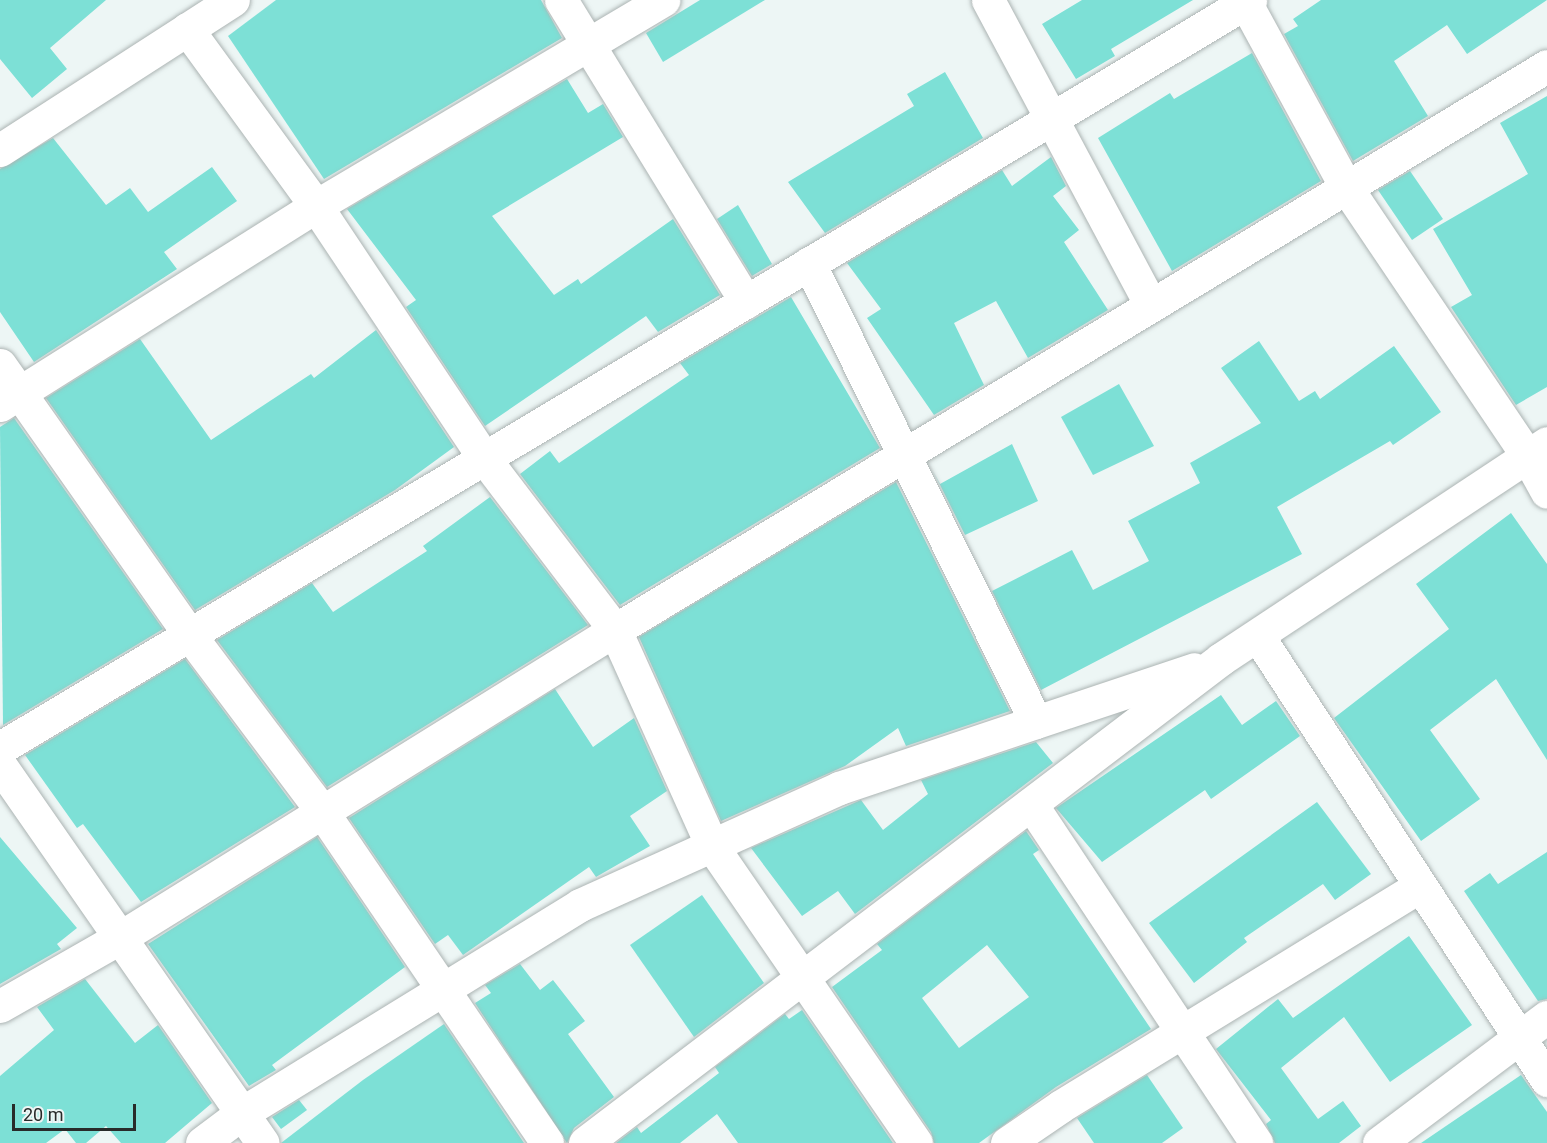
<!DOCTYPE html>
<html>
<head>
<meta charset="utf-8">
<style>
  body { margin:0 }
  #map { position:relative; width:1547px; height:1143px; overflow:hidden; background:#edf6f5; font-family:Roboto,sans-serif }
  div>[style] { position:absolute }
  .building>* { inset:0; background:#7de0d6 }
  .roads { filter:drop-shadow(0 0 2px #acb4b3) drop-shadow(0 0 2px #acb4b3) }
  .minor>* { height:33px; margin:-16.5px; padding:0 16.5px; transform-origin:16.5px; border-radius:16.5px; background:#fff }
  span { translate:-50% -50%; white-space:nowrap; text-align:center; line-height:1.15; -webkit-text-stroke:4.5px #edf6f5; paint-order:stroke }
  .scale { position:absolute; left:12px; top:1104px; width:124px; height:27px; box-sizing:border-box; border:3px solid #282b2a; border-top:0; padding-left:8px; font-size:18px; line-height:21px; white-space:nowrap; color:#282b2a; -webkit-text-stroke:4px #edf6f5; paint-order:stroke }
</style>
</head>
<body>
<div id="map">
  <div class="building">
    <i style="clip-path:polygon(0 0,106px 0,50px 48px,67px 69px,32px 98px,0 59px)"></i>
    <i style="clip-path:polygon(276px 0,541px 0,562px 38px,324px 179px,228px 36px)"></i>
    <i style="clip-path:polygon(700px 0,765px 0,663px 62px,646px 33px)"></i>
    <i style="clip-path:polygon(1082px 0,1193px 0,1111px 49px,1115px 56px,1076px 79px,1042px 24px)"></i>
    <i style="clip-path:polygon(1321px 0,1547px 0,1467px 54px,1447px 25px,1394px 61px,1428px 116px,1353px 161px,1284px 34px,1298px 26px,1293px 19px)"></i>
    <i style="clip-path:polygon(1252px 53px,1321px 181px,1172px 271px,1098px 138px,1170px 93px,1174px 99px)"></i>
    <i style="clip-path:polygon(945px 72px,983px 138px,825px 233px,788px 182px,914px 106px,907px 94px)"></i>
    <i style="clip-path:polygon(567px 79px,588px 113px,603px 104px,623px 137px,492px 216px,554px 295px,578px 279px,581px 284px,673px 219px,720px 295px,658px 332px,646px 316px,485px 426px,406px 307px,416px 300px,347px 209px)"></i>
    <i style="clip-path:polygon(1547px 96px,1547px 387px,1516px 405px,1451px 307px,1472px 295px,1433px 229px,1528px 174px,1500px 123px)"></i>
    <i style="clip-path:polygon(53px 138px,106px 205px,130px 188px,148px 212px,212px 167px,237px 201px,164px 252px,177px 269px,34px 362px,0 312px,0 169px)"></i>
    <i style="clip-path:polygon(1051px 157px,1066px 186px,1053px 196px,1079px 230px,1064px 242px,1108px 310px,1028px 358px,996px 301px,954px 323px,984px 385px,934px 415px,867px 318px,881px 309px,847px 263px,1002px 170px,1012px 186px)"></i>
    <i style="clip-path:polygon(1410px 171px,1443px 219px,1412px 240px,1378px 190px)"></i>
    <i style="clip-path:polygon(738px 205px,772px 264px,752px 276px,717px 219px)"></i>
    <i style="clip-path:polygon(791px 297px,880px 448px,620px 605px,520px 474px,550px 451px,559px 463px,689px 375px,680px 363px)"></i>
    <i style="clip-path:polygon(376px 330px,454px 447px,395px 490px,195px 610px,46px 398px,140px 339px,211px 440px,311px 374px,314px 378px)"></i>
    <i style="clip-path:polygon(1259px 341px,1299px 401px,1315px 391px,1320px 399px,1394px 346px,1441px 412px,1393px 445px,1390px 441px,1277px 507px,1302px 554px,1041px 690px,992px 591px,1072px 550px,1093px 590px,1149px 561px,1128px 521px,1200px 483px,1190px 463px,1261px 423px,1221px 368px)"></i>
    <i style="clip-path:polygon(1119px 384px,1154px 446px,1093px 475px,1061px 417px)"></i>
    <i style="clip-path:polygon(14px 418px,163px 629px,3px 725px,0 427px)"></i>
    <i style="clip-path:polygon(1012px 444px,1038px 501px,965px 535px,933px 471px,940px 484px)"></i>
    <i style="clip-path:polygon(896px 482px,1010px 711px,906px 746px,898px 728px,845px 766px,721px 821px,639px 637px)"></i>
    <i style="clip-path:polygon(490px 497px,588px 625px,327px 787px,217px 640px,312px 583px,333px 612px,427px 551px,423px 546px)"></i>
    <i style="clip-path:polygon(1511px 513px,1547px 564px,1547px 760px,1496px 679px,1430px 730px,1480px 799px,1421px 841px,1334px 718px,1449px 629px,1416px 584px)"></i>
    <i style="clip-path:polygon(185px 659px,295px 807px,141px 902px,83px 824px,77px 828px,25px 755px)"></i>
    <i style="clip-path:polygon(555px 689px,593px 747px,634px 718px,667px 791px,630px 816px,650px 846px,596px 877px,589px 867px,463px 955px,448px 935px,435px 944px,349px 818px)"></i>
    <i style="clip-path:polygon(1221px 695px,1242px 725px,1276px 701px,1300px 736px,1211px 799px,1205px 790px,1102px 862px,1056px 808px)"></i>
    <i style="clip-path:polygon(1036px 742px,1053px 763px,855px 914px,838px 891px,802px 916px,751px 848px,861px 800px,883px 830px,928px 794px,921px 780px)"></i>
    <i style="clip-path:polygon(1317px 802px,1371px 874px,1335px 900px,1323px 884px,1244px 938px,1247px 942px,1194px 983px,1149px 923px)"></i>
    <i style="clip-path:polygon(evenodd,1026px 831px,1039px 850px,1033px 854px,1151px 1029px,1056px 1087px,979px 1143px,934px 1143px,931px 1132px,832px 987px,882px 950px,877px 944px,1026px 831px,987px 945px,1029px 997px,959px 1048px,922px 998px,987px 945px)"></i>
    <i style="clip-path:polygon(0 837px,77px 928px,57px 944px,61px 949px,0 984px)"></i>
    <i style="clip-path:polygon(317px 837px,405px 967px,272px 1065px,276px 1070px,249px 1086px,148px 944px)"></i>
    <i style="clip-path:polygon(1547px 852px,1547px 999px,1538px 1001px,1464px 891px,1490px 873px,1498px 884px)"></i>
    <i style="clip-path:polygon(702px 895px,764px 983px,694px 1037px,630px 945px)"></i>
    <i style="clip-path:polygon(1409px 936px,1472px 1025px,1390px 1082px,1344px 1017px,1281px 1068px,1318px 1119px,1343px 1101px,1361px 1126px,1339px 1143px,1275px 1143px,1266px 1124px,1271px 1120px,1216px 1049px,1278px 999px,1293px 1018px)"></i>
    <i style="clip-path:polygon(520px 964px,540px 990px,553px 980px,585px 1021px,568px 1034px,614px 1097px,574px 1128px,567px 1143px,475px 1003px,491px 993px,485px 985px)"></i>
    <i style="clip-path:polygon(85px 979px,135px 1043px,158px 1025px,212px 1103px,165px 1143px,121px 1143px,106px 1126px,86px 1143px,76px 1143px,65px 1129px,46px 1143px,0 1143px,0 1076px,54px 1030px,37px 1007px)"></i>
    <i style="clip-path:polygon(802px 1010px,893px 1143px,738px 1143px,717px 1114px,680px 1143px,616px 1143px,637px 1127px,641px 1133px,719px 1073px,715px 1067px,785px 1014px,789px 1019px)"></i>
    <i style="clip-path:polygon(444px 1024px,524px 1143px,281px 1143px,363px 1080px)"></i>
    <i style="clip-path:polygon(1147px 1075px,1183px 1128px,1162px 1143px,1094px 1143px,1077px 1118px)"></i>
    <i style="clip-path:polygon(1521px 1075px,1547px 1112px,1547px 1143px,1421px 1143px)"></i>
    <i style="clip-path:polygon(299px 1100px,307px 1110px,281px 1129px,272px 1117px)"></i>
  </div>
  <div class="roads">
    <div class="minor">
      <i style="left:561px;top:0;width:354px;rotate:58.5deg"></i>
      <i style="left:988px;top:0;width:346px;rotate:61.9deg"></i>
      <i style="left:1244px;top:0;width:213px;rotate:61.4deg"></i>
      <i style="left:1346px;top:187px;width:322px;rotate:56deg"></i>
      <i style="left:1526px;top:454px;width:43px;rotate:61.1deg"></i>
      <i style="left:187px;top:29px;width:219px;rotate:53.9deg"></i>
      <i style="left:316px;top:206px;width:303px;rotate:56.3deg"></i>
      <i style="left:484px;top:458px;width:216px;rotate:52.7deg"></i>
      <i style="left:615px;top:630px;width:237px;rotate:65.8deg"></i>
      <i style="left:712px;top:846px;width:360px;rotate:55.5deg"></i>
      <i style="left:0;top:150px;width:277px;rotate:-32.8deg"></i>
      <i style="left:809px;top:263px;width:512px;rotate:63.69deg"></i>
      <i style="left:0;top:365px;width:329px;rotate:54.9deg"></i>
      <i style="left:189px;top:634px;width:220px;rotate:53.1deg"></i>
      <i style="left:321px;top:810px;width:402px;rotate:55.8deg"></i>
      <i style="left:0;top:405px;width:373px;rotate:-32.2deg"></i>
      <i style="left:316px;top:206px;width:404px;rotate:-30.7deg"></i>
      <i style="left:1258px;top:636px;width:530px;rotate:56.94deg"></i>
      <i style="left:0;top:748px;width:1457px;rotate:-30.9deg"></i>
      <i style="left:0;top:765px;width:460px;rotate:55.2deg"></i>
      <i style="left:1031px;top:804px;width:407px;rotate:56.4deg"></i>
      <i style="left:0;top:1006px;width:139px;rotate:-29.7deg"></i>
      <i style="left:121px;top:937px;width:582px;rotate:-31.86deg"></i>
      <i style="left:615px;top:630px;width:1089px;rotate:-31.18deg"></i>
      <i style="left:202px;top:1143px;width:50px;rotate:-36.9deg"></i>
      <i style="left:242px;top:1113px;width:397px;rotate:-31.6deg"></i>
      <i style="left:580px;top:905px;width:284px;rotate:-24.3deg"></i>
      <i style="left:839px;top:788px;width:374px;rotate:-18.5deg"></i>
      <i style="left:585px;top:1143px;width:799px;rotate:-37.27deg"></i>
      <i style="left:1221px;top:659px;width:391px;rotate:-33.5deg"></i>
      <i style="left:1007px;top:1143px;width:65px;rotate:-34.4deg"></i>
      <i style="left:1061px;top:1106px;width:421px;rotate:-31.5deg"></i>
      <i style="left:1379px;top:1143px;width:210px;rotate:-36.9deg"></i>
    </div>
  </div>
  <div class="scale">20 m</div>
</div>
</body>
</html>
